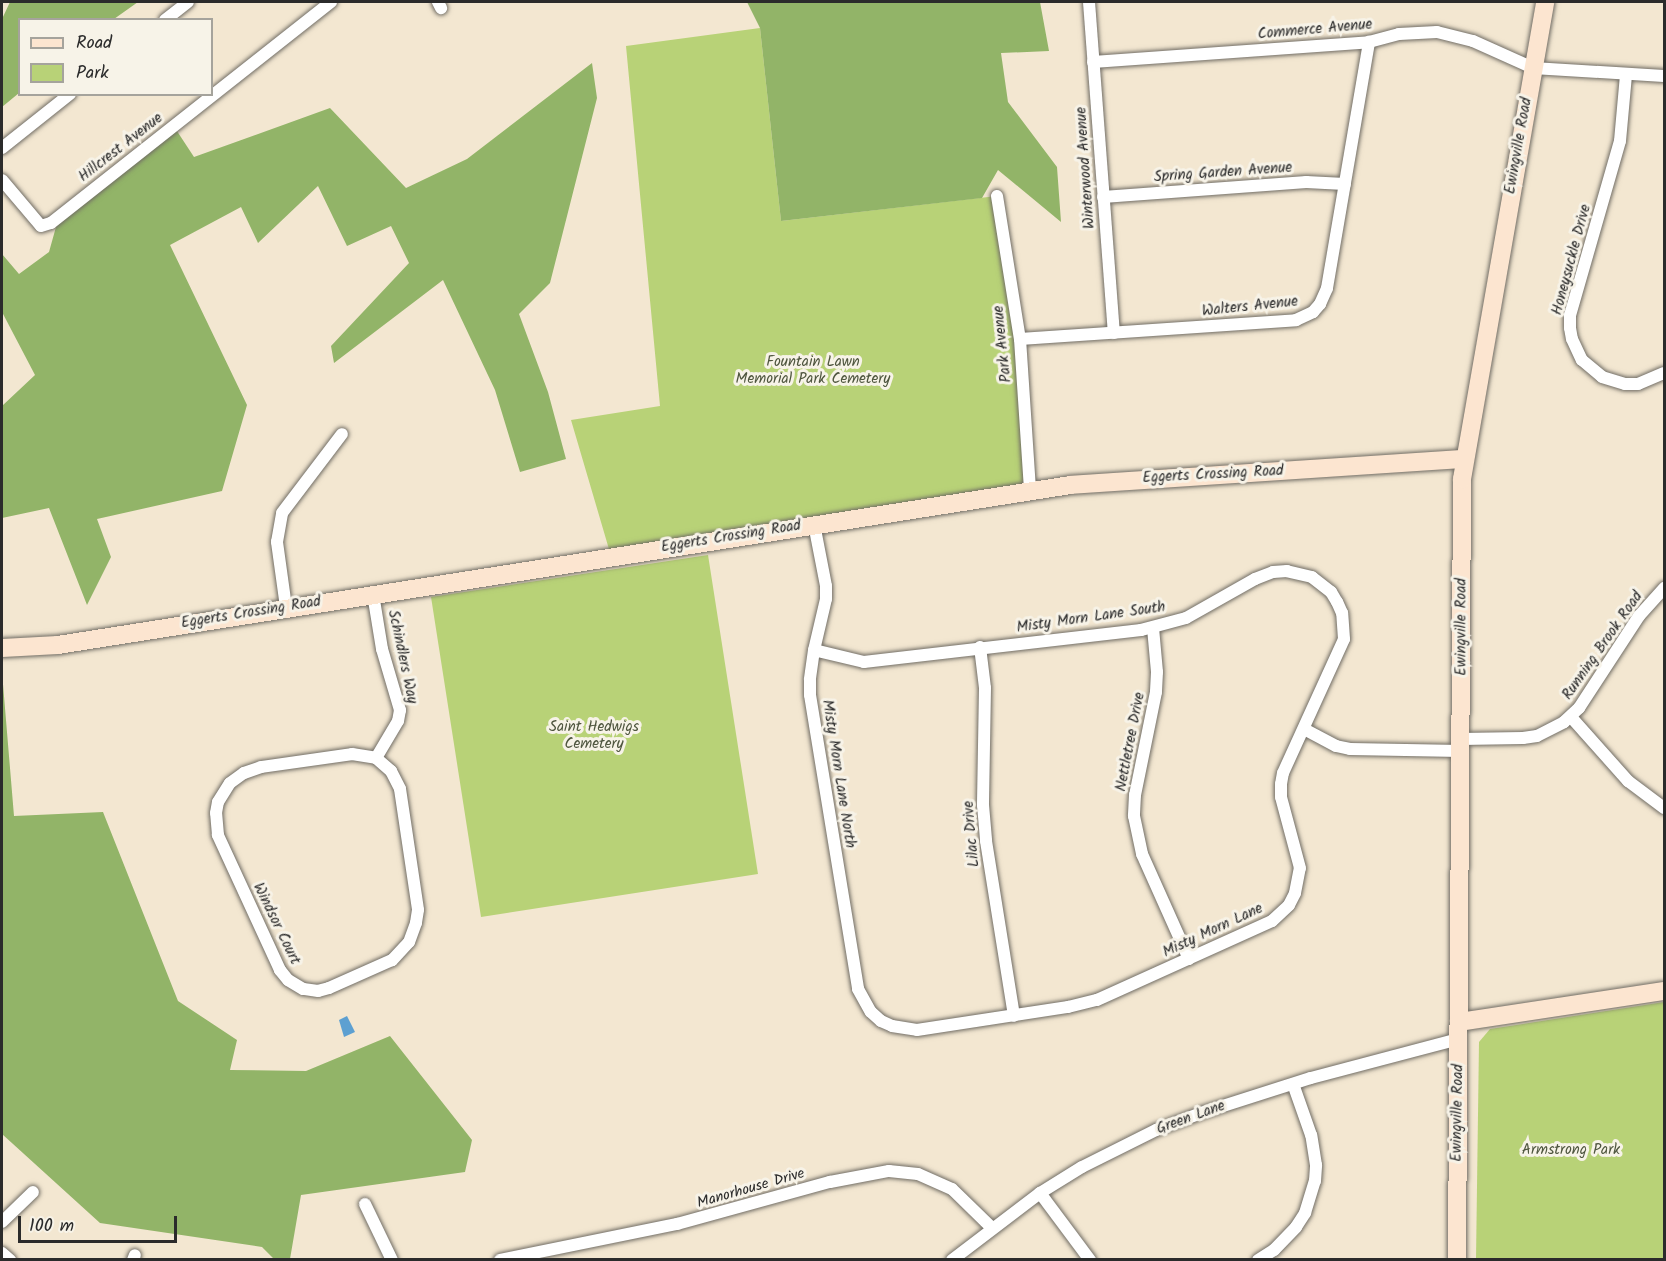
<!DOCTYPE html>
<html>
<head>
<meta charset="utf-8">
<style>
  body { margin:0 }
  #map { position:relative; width:1666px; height:1261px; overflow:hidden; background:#f3e7d1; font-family:Kalam,sans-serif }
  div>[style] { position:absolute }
  .green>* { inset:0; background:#b8d277 }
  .forest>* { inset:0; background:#92b468 }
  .water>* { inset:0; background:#5da0d1 }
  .roads { filter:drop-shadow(0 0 2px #716d65) drop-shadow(0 0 2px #716d65) }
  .street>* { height:12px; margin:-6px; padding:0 6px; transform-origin:6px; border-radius:6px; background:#fff }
  .secondary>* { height:18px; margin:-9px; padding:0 9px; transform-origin:9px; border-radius:9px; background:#fce5d0 }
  span { translate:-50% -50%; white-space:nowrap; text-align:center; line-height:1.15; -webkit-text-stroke:6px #f7f3e8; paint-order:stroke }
  .street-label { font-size:15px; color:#2b2b2b }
  .park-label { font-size:15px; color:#4e553e }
  .frame { position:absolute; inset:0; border:3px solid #2b2b2b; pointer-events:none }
  .legend { position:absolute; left:18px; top:18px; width:195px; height:78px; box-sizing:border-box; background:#f7f3e8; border:2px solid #a5a39c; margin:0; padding:8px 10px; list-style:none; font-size:18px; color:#2b2b2b }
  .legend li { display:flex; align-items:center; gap:12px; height:30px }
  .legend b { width:30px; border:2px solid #a5a39c }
  .scale { position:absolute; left:18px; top:1216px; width:159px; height:27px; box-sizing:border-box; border:3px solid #2b2b2b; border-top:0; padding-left:8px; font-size:18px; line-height:21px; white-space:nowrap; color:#2b2b2b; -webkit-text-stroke:4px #f7f3e8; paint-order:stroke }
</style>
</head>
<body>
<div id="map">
  <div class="green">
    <i style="clip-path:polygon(760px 28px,781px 221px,997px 196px,1020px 339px,1030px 490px,611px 556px,571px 420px,660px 406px,626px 46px)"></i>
    <i style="clip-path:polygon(708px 555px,758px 874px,481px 917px,431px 597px)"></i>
    <i style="clip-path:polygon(1664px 1002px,1664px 1259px,1476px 1259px,1479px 1042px,1490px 1029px)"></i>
  </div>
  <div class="forest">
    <i style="clip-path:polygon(10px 2px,138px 2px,114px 19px,20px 20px,19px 93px,2px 107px,2px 19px)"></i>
    <i style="clip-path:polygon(747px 2px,1040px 2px,1049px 51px,1001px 53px,1008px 102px,1057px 167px,1061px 222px,998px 170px,982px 198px,781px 221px,760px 28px)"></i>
    <i style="clip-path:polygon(592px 63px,597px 98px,550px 283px,519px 314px,548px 392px,566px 459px,520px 472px,495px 390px,443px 280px,334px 363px,331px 346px,409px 263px,391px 226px,347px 246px,318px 186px,258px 243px,241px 207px,170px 245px,247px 405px,222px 491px,97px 519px,111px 557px,87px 605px,49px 508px,2px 518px,2px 406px,35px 375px,2px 312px,2px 254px,19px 274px,49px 252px,61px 209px,173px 125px,194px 157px,330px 108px,406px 188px,467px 159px)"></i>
    <i style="clip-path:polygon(2px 672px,14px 816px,103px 812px,178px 1001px,237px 1040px,230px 1070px,306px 1071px,390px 1036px,472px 1140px,465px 1172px,301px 1195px,290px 1259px,274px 1259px,262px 1247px,100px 1223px,2px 1134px)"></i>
  </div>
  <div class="water">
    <i style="clip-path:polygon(347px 1016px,355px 1032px,344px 1037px,339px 1020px)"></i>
  </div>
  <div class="roads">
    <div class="street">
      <i style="left:438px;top:2px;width:7px;rotate:63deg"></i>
      <i style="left:1089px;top:2px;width:332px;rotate:85.7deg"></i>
      <i style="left:165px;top:20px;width:29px;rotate:-38deg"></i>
      <i style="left:1093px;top:62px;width:277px;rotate:-4.1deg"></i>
      <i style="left:1369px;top:42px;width:31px;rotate:-15deg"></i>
      <i style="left:1399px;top:34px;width:38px;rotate:-3deg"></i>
      <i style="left:1437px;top:32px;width:37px;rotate:14deg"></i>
      <i style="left:1473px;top:41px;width:66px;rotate:24.2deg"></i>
      <i style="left:1533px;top:68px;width:131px;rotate:3.5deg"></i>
      <i style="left:1626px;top:75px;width:66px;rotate:95.2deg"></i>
      <i style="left:1620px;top:141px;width:181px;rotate:106deg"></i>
      <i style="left:1570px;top:315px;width:13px;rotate:90deg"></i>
      <i style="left:1570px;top:328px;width:11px;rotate:80deg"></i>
      <i style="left:1572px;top:339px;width:23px;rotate:65deg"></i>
      <i style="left:1582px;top:360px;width:26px;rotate:40deg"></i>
      <i style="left:1602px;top:377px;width:24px;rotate:17deg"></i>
      <i style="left:1625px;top:384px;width:13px"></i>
      <i style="left:1638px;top:384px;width:28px;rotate:-23deg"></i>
      <i style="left:2px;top:148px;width:87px;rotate:-38.5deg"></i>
      <i style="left:2px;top:180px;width:60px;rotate:49.7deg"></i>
      <i style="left:41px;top:226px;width:10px;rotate:-17deg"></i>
      <i style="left:51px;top:223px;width:357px;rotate:-38.3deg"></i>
      <i style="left:997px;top:196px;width:145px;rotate:80.9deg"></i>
      <i style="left:1020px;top:339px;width:151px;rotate:86.2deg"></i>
      <i style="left:1103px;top:197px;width:204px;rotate:-4.2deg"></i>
      <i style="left:1306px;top:182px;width:39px;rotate:3deg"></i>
      <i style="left:1020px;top:339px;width:277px;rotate:-3.9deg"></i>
      <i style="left:1296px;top:320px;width:19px;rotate:-25deg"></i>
      <i style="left:1313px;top:312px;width:11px;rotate:-49deg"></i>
      <i style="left:1320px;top:304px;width:17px;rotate:-66deg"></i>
      <i style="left:1327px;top:288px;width:250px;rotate:-80.3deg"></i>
      <i style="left:814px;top:524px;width:63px;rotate:79deg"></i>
      <i style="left:826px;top:586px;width:13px;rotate:90deg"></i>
      <i style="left:826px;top:599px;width:52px;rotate:103.2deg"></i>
      <i style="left:814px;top:650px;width:30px;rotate:98deg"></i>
      <i style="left:810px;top:680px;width:15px;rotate:90deg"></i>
      <i style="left:810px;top:695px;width:298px;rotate:80.7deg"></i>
      <i style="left:858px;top:989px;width:26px;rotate:61deg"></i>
      <i style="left:871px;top:1012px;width:13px;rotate:42deg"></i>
      <i style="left:881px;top:1021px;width:12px;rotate:24deg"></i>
      <i style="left:892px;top:1026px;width:25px;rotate:9deg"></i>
      <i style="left:917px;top:1030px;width:153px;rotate:-8.7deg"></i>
      <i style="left:1068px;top:1007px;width:30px;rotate:-14deg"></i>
      <i style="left:1097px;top:1000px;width:192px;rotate:-24.3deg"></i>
      <i style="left:1272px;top:921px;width:23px;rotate:-43deg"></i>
      <i style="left:1289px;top:905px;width:13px;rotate:-63deg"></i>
      <i style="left:1295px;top:893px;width:25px;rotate:-79deg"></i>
      <i style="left:1300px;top:868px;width:73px;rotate:-105deg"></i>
      <i style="left:1281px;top:797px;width:13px;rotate:-90deg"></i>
      <i style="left:1281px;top:784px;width:11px;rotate:-80deg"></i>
      <i style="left:1283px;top:773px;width:147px;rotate:-65.5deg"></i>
      <i style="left:1344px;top:639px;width:26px;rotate:-94deg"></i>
      <i style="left:1342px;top:613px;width:12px;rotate:-114deg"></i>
      <i style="left:1337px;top:602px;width:12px;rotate:-121deg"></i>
      <i style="left:1331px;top:592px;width:24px;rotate:-142deg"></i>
      <i style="left:1312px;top:577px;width:26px;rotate:-167deg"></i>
      <i style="left:1287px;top:571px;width:14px;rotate:176deg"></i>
      <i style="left:1273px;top:572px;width:19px;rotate:159deg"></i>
      <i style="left:1255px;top:579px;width:79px;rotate:150.5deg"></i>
      <i style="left:1186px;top:618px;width:47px;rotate:165.1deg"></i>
      <i style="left:1141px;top:630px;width:279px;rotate:173.4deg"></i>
      <i style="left:864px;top:662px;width:51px;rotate:-166.5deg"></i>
      <i style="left:373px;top:594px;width:56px;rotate:80.7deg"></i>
      <i style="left:382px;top:649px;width:64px;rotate:73.6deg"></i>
      <i style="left:400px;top:710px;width:11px;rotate:100deg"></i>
      <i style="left:398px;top:721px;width:43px;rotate:120.7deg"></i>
      <i style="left:286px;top:607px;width:66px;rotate:-97.9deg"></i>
      <i style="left:277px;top:542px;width:29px;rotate:-80deg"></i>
      <i style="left:282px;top:513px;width:99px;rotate:-52.8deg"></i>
      <i style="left:1153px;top:628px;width:44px;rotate:84.8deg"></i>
      <i style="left:1157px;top:672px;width:20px;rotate:93deg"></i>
      <i style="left:1156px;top:692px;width:105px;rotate:101.5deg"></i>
      <i style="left:1135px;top:795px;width:21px;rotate:93deg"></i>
      <i style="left:1134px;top:816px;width:39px;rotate:78deg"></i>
      <i style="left:1142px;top:854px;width:115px;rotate:65.9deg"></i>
      <i style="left:980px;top:647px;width:41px;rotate:83deg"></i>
      <i style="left:985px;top:688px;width:117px;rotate:91deg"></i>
      <i style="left:983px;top:805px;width:36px;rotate:85deg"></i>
      <i style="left:986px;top:841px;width:177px;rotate:80.9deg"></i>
      <i style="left:1571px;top:717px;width:86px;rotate:48.3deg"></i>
      <i style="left:1628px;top:781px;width:45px;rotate:36.9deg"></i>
      <i style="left:1304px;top:729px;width:36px;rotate:28deg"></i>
      <i style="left:1336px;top:746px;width:14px;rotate:12deg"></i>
      <i style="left:1350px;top:749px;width:111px;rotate:1deg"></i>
      <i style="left:1461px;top:739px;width:62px;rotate:-0.9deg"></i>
      <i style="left:1523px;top:738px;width:14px;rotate:-8deg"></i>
      <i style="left:1537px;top:736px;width:30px;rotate:-27deg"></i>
      <i style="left:1564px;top:722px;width:21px;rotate:-43deg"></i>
      <i style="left:1579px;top:708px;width:110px;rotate:-56.9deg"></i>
      <i style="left:1639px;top:616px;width:38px;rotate:-48deg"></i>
      <i style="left:352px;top:754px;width:24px;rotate:9deg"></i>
      <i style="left:376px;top:758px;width:20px;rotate:41deg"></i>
      <i style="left:391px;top:771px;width:20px;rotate:63deg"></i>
      <i style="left:400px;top:789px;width:122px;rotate:81.5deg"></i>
      <i style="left:418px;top:910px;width:13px;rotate:99deg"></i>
      <i style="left:416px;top:923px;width:20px;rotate:110deg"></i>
      <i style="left:409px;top:942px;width:25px;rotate:133deg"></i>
      <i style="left:392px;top:960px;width:69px;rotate:156deg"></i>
      <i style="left:329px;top:988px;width:11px;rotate:165deg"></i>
      <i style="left:318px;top:991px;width:15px;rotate:-172deg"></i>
      <i style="left:303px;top:989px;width:17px;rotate:-149deg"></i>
      <i style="left:288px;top:980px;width:13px;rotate:-129deg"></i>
      <i style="left:280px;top:970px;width:149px;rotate:-114.7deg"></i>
      <i style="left:218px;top:835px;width:22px;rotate:-95deg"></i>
      <i style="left:216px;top:813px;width:11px;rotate:-80deg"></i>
      <i style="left:218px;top:802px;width:22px;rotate:-58deg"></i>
      <i style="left:230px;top:783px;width:17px;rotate:-36deg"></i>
      <i style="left:244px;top:773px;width:18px;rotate:-19deg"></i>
      <i style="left:261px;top:767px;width:92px;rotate:-8.1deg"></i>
      <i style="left:1040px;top:1193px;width:84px;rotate:53.3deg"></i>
      <i style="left:365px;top:1204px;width:62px;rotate:64.3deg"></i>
      <i style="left:2px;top:1222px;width:43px;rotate:-44.1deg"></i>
      <i style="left:2px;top:1253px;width:11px;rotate:41deg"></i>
      <i style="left:133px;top:1260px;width:5px;rotate:-68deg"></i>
      <i style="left:500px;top:1260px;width:181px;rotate:-11.5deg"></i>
      <i style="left:677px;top:1224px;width:159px;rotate:-15.4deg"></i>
      <i style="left:830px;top:1182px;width:60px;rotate:-10.6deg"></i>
      <i style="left:889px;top:1171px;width:29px;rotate:6deg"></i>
      <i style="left:918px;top:1174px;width:37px;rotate:24deg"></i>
      <i style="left:952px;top:1189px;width:56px;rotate:44.3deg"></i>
      <i style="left:952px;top:1260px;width:111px;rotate:-37.3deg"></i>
      <i style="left:1040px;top:1193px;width:49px;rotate:-31.8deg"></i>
      <i style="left:1082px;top:1167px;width:83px;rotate:-26.6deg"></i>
      <i style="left:1156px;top:1130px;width:48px;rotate:-20.7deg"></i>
      <i style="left:1201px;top:1113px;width:115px;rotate:-17.7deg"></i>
      <i style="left:1311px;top:1078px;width:153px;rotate:-14.8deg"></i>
      <i style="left:1258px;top:1260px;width:19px;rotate:-32deg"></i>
      <i style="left:1274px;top:1250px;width:32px;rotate:-46deg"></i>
      <i style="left:1296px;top:1227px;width:17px;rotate:-57deg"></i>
      <i style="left:1305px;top:1213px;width:34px;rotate:-73deg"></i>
      <i style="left:1315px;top:1181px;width:16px;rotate:-86deg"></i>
      <i style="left:1316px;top:1165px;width:30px;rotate:-99deg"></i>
      <i style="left:1311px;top:1135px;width:54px;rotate:-109.4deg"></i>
    </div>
    <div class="secondary">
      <i style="left:2px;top:648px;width:56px;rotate:-3.1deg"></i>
      <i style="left:58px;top:645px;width:1025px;rotate:-8.98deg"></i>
      <i style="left:1070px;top:485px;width:395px;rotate:-3.8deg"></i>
      <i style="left:1459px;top:1022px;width:207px;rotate:-8.6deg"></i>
      <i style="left:1457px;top:1260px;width:781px;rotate:-89.63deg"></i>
      <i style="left:1462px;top:479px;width:484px;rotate:-80.1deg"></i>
    </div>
  </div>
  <div class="street-label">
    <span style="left:1315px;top:30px;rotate:-5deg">Commerce Avenue</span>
    <span style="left:1519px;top:146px;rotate:-80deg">Ewingville Road</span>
    <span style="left:121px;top:148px;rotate:-38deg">Hillcrest Avenue</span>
    <span style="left:1086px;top:168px;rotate:-94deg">Winterwood Avenue</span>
    <span style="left:1223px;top:173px;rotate:-4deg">Spring Garden Avenue</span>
    <span style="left:1572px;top:260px;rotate:-75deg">Honeysuckle Drive</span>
    <span style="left:1250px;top:307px;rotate:-6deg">Walters Avenue</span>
    <span style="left:1003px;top:344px;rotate:-96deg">Park Avenue</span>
    <span style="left:1213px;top:475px;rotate:-3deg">Eggerts Crossing Road</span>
    <span style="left:731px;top:537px;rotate:-9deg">Eggerts Crossing Road</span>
    <span style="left:251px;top:613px;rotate:-9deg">Eggerts Crossing Road</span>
    <span style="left:1091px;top:618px;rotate:-8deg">Misty Morn Lane South</span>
    <span style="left:1462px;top:627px;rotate:-90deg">Ewingville Road</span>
    <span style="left:1603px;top:646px;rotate:-55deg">Running Brook Road</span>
    <span style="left:402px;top:657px;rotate:78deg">Schindlers Way</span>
    <span style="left:1131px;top:742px;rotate:-79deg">Nettletree Drive</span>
    <span style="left:838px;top:774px;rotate:81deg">Misty Morn Lane North</span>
    <span style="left:972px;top:834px;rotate:-95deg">Lilac Drive</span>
    <span style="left:276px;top:924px;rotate:64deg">Windsor Court</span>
    <span style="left:1213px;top:931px;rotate:-25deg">Misty Morn Lane</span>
    <span style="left:1458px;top:1113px;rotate:-89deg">Ewingville Road</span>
    <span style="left:1191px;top:1118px;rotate:-20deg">Green Lane</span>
    <span style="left:751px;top:1189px;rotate:-16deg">Manorhouse Drive</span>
  </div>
  <div class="park-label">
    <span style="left:813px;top:371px">Fountain Lawn<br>Memorial Park Cemetery</span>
    <span style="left:594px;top:736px">Saint Hedwigs<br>Cemetery</span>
    <span style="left:1571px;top:1151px">Armstrong Park</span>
  </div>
  <div class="frame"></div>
  <ul class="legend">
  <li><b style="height:8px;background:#fce5d0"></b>Road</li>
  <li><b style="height:16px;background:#b8d277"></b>Park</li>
  </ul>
  <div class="scale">100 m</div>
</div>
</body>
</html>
